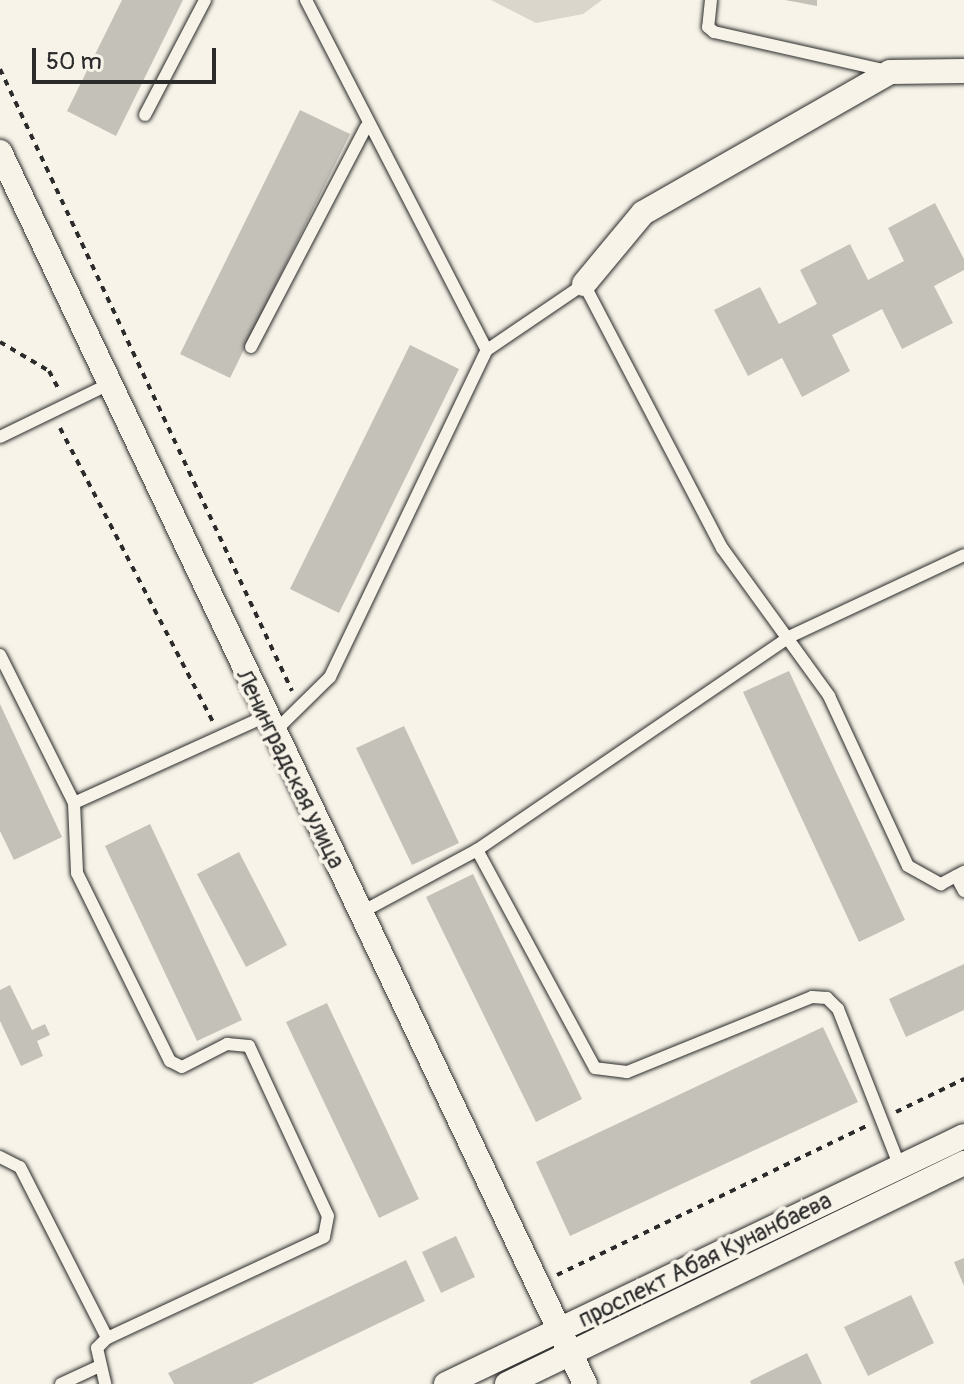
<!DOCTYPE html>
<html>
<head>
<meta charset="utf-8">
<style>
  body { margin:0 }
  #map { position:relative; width:964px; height:1384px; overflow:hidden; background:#f7f3e8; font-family:Pangolin,sans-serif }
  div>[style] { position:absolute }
  .green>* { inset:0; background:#dad6cc }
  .building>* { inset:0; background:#c4c1b9 }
  .path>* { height:4px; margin-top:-2px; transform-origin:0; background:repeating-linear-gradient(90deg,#2b2b2b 0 6px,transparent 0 12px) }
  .roads { filter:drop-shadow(0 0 2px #2b2b2b) drop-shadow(0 0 2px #2b2b2b) }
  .service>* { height:12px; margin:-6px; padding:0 6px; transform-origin:6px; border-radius:6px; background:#f7f3e8 }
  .minor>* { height:24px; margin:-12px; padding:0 12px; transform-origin:12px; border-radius:12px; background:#f7f3e8 }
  span { translate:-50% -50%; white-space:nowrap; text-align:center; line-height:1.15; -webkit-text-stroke:8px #f7f3e8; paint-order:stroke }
  .street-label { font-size:24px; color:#2b2b2b }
  .scale { position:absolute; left:32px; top:48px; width:184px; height:36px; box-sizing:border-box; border:4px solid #2b2b2b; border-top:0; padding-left:10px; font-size:24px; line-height:28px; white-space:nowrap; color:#2b2b2b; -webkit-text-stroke:6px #f7f3e8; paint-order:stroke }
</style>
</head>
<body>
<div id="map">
  <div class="green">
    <i style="clip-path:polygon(491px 0,602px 0,583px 14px,536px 23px)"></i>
  </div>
  <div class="building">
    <i style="clip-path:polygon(122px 0,183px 0,116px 136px,67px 111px)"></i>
    <i style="clip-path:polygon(785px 0,817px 0,817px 6px)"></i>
    <i style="clip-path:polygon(300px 110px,350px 134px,230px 378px,180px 354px)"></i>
    <i style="clip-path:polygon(935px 203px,964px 259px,964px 270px,934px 286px,953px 323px,902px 349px,882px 309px,832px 335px,850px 371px,802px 397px,782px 358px,748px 376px,714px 310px,760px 287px,779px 324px,817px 304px,800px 270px,850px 244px,868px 280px,904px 261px,888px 228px)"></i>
    <i style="clip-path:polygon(410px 345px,459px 369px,339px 613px,290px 589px)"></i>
    <i style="clip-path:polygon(789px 671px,905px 920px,859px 942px,743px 692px)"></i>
    <i style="clip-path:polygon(0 704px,62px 837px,14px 860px,0 831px)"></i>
    <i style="clip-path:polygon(404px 726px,459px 843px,412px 865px,356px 748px)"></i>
    <i style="clip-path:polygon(150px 824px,242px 1020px,197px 1041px,105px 846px)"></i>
    <i style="clip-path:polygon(239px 852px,287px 945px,246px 967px,197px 874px)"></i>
    <i style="clip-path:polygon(473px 874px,582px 1099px,536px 1122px,426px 897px)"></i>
    <i style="clip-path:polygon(964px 964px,964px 1010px,906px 1037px,889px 999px)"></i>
    <i style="clip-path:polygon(10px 985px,32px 1030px,45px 1024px,50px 1035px,37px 1041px,43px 1056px,21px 1066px,0 1021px,0 990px)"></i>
    <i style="clip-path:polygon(327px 1003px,419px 1199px,379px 1218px,286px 1022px)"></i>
    <i style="clip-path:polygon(823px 1027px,858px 1102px,570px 1236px,536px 1162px)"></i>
    <i style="clip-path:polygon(456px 1236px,475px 1277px,441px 1293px,422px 1252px)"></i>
    <i style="clip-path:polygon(964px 1258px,964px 1286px,954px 1262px)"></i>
    <i style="clip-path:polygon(406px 1260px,425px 1301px,252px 1384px,174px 1384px,168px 1373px)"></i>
    <i style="clip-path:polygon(911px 1295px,934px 1343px,868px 1376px,844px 1327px)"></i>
    <i style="clip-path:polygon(807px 1353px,822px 1384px,751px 1384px,750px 1381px)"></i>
  </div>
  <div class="path">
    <i style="left:0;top:69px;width:687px;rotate:64.85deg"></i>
    <i style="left:0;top:342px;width:57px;rotate:30.6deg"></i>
    <i style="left:49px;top:371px;width:19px;rotate:62deg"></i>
    <i style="left:60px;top:428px;width:331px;rotate:62.5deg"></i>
    <i style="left:896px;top:1112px;width:76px;rotate:-25.9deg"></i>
    <i style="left:557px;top:1275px;width:344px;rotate:-25.7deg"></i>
  </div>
  <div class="roads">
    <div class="service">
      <i style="left:306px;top:0;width:394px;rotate:62.7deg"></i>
      <i style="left:487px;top:350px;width:117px;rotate:-34.2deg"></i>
      <i style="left:584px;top:284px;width:298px;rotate:62.4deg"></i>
      <i style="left:722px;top:548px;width:183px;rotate:54.1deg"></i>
      <i style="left:829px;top:696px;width:187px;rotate:65.1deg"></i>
      <i style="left:908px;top:866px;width:38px;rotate:29deg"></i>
      <i style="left:941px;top:884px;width:26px;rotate:-28deg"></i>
      <i style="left:711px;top:0;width:27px;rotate:96deg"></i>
      <i style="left:708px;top:27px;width:8px;rotate:40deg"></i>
      <i style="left:714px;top:32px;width:177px;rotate:12.7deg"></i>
      <i style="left:145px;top:115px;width:130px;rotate:-62.4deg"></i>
      <i style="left:251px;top:347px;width:248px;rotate:-62.4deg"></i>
      <i style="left:0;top:437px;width:123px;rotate:-25.9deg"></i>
      <i style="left:0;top:655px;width:165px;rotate:63.4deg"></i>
      <i style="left:74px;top:803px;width:70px;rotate:87.5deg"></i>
      <i style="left:77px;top:873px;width:210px;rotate:63.7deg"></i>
      <i style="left:170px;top:1061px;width:13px;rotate:27deg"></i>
      <i style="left:182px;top:1067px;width:51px;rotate:-27.1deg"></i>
      <i style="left:227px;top:1044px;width:22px;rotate:5deg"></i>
      <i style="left:249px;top:1046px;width:187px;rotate:65.1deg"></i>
      <i style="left:328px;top:1216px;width:21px;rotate:101deg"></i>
      <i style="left:324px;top:1237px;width:239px;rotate:155deg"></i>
      <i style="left:107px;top:1338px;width:14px;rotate:135deg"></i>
      <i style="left:97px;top:1348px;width:37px;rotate:77deg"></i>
      <i style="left:272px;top:734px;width:81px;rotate:-44.5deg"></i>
      <i style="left:330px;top:677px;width:363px;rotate:-64.4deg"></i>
      <i style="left:74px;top:803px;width:209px;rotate:-24.4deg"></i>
      <i style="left:956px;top:876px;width:17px;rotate:62deg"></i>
      <i style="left:360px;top:913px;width:133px;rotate:-28.3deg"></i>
      <i style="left:0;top:1157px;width:22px;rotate:27deg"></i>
      <i style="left:20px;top:1167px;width:192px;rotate:63deg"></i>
      <i style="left:900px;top:1167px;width:170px;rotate:-111.4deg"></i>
      <i style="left:838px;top:1009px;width:16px;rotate:-135deg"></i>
      <i style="left:827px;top:998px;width:15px;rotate:-176deg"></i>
      <i style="left:812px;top:997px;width:200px;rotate:157.9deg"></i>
      <i style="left:627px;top:1072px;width:32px;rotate:-173deg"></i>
      <i style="left:595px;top:1068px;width:248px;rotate:-118.4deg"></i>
      <i style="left:477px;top:850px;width:378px;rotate:-34.3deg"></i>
      <i style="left:789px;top:637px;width:193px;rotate:-25.1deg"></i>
      <i style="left:61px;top:1384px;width:40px;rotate:-25deg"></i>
    </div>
    <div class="minor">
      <i style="left:0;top:152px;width:1364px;rotate:64.6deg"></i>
      <i style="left:584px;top:284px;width:92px;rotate:-50.3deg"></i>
      <i style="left:643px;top:213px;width:284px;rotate:-29.7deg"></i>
      <i style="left:890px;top:72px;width:74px;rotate:-0.8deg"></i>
      <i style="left:446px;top:1384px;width:574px;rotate:-25.58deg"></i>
      <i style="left:507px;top:1384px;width:508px;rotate:-25.81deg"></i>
    </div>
  </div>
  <div class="street-label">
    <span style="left:290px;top:769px;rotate:64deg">Ленинградская улица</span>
    <span style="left:705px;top:1260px;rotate:-26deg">проспект Абая Кунанбаева</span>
  </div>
  <div class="scale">50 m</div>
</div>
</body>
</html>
